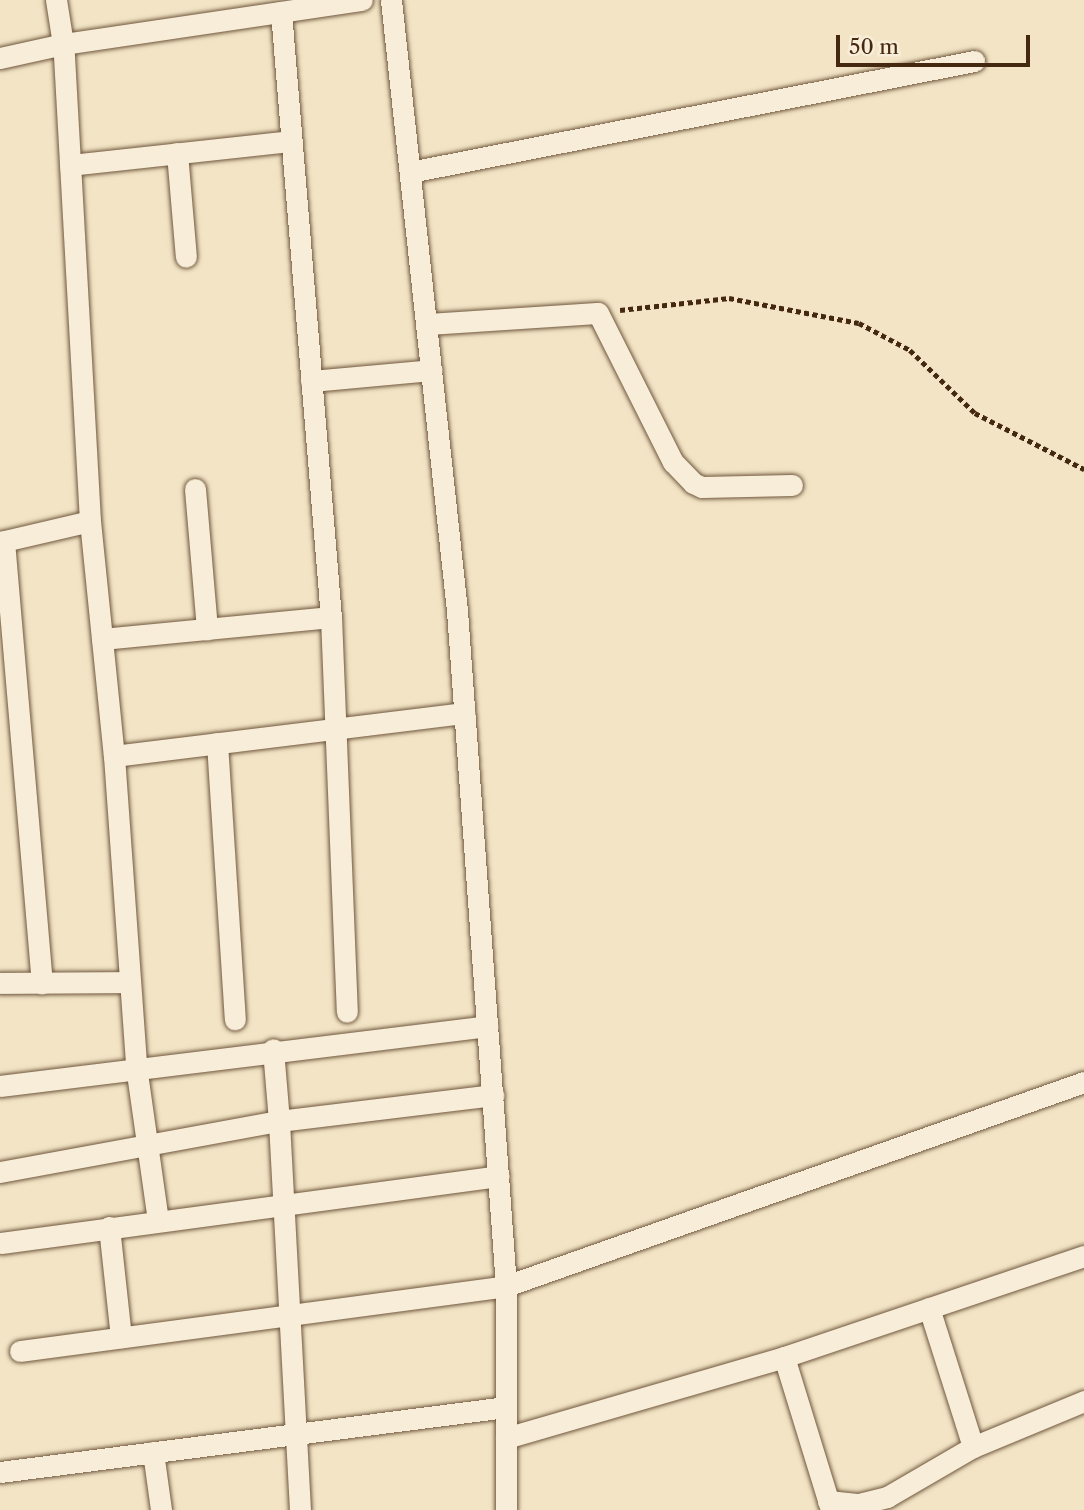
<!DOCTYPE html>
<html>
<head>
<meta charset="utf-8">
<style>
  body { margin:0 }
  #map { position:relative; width:1084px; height:1510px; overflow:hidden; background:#f2e4c5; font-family:"Libre Caslon Text",serif }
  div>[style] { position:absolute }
  .path>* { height:4.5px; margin-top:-2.25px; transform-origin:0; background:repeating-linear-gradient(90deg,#452810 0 5px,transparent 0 8.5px) }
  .roads { filter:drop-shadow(0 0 2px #70573d) drop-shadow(0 0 2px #70573d) }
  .minor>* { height:21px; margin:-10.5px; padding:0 10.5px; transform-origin:10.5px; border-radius:10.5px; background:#f7edd9 }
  span { translate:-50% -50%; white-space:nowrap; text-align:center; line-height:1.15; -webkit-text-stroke:5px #f7edd9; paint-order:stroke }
  .scale { position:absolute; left:836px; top:35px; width:194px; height:32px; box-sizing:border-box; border:4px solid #452810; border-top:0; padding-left:9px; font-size:21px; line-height:24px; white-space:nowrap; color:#452810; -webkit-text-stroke:5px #f7edd9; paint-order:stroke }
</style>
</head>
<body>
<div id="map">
  <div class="path">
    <i style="left:620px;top:310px;width:110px;rotate:-6.3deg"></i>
    <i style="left:729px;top:298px;width:132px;rotate:10.9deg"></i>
    <i style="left:859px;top:323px;width:58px;rotate:27.9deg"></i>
    <i style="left:910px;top:350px;width:91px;rotate:44.1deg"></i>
    <i style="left:975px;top:413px;width:123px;rotate:27.2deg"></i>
  </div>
  <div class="roads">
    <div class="minor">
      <i style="left:391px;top:0;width:615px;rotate:83.83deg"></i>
      <i style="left:457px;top:611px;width:677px;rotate:85.85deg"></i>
      <i style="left:506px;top:1286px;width:224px;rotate:90deg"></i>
      <i style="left:281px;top:12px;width:607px;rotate:85.28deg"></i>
      <i style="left:331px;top:617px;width:395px;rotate:87.7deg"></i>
      <i style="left:0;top:58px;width:65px;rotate:-12.5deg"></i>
      <i style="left:63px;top:44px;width:45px;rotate:-99deg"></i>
      <i style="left:177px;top:153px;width:104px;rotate:85.1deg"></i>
      <i style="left:70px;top:165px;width:222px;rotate:-6.2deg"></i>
      <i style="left:410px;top:172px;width:575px;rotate:-11.13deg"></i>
      <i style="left:427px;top:324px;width:171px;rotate:-3.7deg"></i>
      <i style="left:598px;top:313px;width:167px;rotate:63.3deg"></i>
      <i style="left:673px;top:462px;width:29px;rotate:46deg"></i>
      <i style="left:693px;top:483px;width:10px;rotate:24deg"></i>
      <i style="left:702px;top:487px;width:90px;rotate:-1.3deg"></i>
      <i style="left:311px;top:381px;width:121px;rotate:-5.2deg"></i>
      <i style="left:195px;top:489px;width:141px;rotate:85.1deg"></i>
      <i style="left:90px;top:521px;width:236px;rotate:84.2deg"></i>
      <i style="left:114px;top:756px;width:311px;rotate:85.9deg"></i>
      <i style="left:136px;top:1066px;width:156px;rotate:81.9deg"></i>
      <i style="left:4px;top:541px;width:444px;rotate:85.1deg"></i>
      <i style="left:0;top:542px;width:92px;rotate:-13.1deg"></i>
      <i style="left:90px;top:521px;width:478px;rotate:-93.2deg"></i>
      <i style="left:63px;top:44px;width:302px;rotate:-8.4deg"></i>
      <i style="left:102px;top:639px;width:230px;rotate:-5.5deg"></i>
      <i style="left:217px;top:743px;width:277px;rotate:86.3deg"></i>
      <i style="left:114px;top:756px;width:353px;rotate:-7deg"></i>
      <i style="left:0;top:983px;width:130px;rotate:-0.4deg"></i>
      <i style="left:0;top:1086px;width:491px;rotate:-7deg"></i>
      <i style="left:0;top:1172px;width:284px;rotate:-10.4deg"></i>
      <i style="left:279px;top:1121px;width:72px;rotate:-94.8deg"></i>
      <i style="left:109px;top:1227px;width:111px;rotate:83.8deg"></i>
      <i style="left:1px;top:1243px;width:502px;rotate:-7.66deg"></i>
      <i style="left:929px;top:1308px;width:146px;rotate:72.4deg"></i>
      <i style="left:20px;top:1351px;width:490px;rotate:-7.6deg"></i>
      <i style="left:506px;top:1286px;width:613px;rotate:-19.44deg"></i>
      <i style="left:784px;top:1357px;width:160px;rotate:72.9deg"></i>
      <i style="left:506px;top:1438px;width:290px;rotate:-16.2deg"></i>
      <i style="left:784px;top:1357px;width:317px;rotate:-18.6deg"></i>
      <i style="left:153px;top:1452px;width:59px;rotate:82.1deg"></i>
      <i style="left:0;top:1472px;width:510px;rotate:-7.32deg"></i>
      <i style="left:828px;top:1501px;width:31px;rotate:6deg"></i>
      <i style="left:859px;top:1504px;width:29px;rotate:-14deg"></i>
      <i style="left:887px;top:1497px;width:99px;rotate:-30.2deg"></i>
      <i style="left:973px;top:1447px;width:120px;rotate:-22.5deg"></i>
      <i style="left:300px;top:1510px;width:390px;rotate:-93.1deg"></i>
      <i style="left:279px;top:1121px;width:216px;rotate:-6.9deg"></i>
    </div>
  </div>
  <div class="scale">50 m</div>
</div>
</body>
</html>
